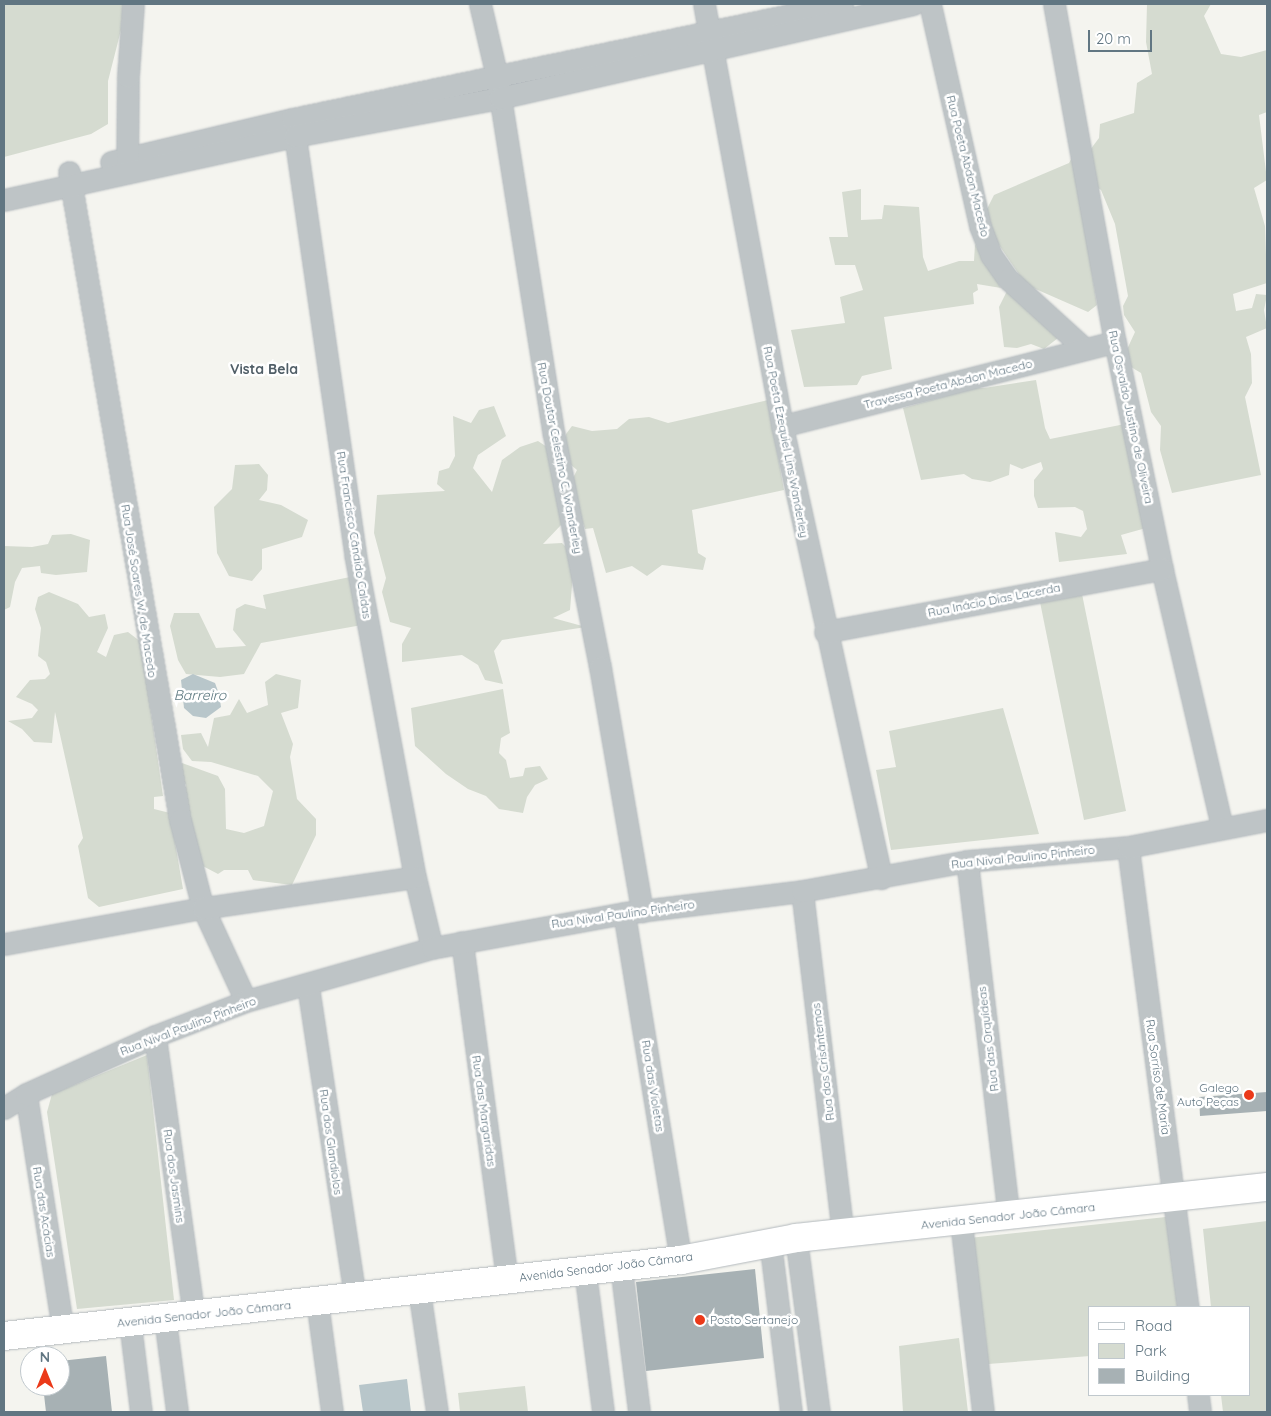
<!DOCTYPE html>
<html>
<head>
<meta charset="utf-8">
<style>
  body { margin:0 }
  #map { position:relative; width:1271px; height:1416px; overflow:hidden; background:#f4f4ef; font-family:Quicksand,sans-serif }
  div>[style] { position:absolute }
  .green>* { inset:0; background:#d5dbd0 }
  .water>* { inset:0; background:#b8c6ca }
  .building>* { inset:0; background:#a7b1b4 }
  .roads { filter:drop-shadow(0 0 1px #b3b9bd) drop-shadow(0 0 1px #b3b9bd) }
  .minor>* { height:21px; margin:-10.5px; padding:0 10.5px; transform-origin:10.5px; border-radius:10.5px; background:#bec4c6 }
  .secondary>* { height:28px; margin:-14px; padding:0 14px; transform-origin:14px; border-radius:14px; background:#fff }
  .dots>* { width:14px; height:14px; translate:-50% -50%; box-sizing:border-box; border:2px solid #fff; border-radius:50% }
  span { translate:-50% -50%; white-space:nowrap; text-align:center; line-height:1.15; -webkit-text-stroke:5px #fff; paint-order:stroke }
  .street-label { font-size:12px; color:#617682 }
  .poi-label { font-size:12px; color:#617682 }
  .right { translate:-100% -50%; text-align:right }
  .left { translate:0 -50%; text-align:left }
  .neighbourhood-label { font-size:14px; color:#505e67; font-weight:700 }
  .water-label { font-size:14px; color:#5d7980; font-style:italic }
  .frame { position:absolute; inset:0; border:5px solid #617682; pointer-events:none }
  .legend { position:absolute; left:1088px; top:1306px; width:162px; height:90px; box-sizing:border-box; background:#fff; border:1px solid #c0c8cd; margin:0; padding:6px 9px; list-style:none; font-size:15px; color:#617682 }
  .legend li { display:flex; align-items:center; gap:10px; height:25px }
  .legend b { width:25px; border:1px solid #c0c8cd }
  .north { position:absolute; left:20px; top:1346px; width:50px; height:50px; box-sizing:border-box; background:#fff; border:1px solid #c0c8cd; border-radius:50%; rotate:0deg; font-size:14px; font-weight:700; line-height:20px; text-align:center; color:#617682 }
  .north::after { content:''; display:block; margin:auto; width:18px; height:22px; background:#eb3919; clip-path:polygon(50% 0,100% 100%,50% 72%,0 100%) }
  .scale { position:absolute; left:1088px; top:30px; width:64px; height:22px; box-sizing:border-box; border:2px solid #617682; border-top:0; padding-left:6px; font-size:15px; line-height:18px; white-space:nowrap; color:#617682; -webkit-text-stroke:4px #fff; paint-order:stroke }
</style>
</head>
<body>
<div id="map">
  <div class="green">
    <i style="clip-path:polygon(4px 4px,123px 4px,121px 30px,108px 81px,108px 124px,91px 134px,4px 157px)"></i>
    <i style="clip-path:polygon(1147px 4px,1211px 4px,1204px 16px,1221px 54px,1241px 57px,1267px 50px,1267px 112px,1259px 115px,1267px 180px,1254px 188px,1265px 226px,1267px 283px,1233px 294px,1236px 311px,1252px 308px,1256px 294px,1267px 295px,1264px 310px,1267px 328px,1246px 337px,1251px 354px,1252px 383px,1245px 397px,1261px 475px,1172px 493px,1160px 450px,1161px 426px,1151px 412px,1141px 373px,1126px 364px,1124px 356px,1135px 332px,1124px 315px,1123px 306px,1128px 296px,1115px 224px,1101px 190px,1093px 185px,1084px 158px,1099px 138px,1100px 124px,1134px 113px,1137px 83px,1152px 74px,1146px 42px)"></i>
    <i style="clip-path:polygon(1074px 154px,1097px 305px,1088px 312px,1031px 287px,1020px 276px,991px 233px,984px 215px,994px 195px,1069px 163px)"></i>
    <i style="clip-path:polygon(861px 189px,861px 220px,882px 219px,884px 205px,919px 207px,923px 257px,928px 271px,959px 261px,974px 261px,975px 244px,1001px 288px,977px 284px,978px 290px,973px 293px,974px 304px,884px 317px,892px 369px,862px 376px,857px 385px,804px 387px,791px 330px,845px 323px,840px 297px,863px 290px,855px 265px,835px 265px,829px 237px,848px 237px,842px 192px)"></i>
    <i style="clip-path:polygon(1008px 289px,1058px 338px,1044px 349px,1031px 344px,1017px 348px,1004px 347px,999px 307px)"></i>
    <i style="clip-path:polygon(1036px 380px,1045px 428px,1050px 439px,1125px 424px,1146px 528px,1121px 535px,1127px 554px,1059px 562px,1055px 532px,1081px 537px,1087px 529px,1083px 511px,1075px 507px,1038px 508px,1034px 496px,1034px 480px,1043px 469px,1041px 462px,1022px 469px,1010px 464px,1009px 475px,990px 482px,972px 479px,964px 474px,921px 480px,903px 408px,946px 396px,957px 388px,984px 388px)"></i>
    <i style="clip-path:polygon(768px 400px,784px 490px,692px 510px,698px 553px,706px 558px,703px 570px,662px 565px,647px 576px,632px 566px,606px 573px,593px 528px,585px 529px,569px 486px,577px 470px,564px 459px,566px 434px,572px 426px,592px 431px,617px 429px,629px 419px,649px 417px,668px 423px)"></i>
    <i style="clip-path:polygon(494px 406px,506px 436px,478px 455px,473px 468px,492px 492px,502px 460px,520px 447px,538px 441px,547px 447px,564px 513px,561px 525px,543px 544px,562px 543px,569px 550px,573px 573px,570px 610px,553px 618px,586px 627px,502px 640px,494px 651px,503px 684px,485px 680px,478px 665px,462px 655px,402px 662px,402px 644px,411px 628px,390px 622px,382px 592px,386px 578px,374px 533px,377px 495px,445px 491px,437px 484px,439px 471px,449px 468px,455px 456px,453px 416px,471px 423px,479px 410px)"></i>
    <i style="clip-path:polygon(259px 464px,268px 475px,267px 490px,259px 500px,281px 505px,308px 520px,302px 537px,262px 549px,262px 569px,252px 581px,229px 576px,217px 553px,214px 507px,232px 489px,235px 465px)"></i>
    <i style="clip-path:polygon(71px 534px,90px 540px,87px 572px,56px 575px,41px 573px,40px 566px,22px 568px,15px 582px,10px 607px,4px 610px,4px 546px,32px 547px,48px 544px,52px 535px)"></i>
    <i style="clip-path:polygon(350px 577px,362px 625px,261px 643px,244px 674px,220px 677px,186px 674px,178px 660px,170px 626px,174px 613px,199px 613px,216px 648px,246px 646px,233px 630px,236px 609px,245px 604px,266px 609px,263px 595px)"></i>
    <i style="clip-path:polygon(49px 592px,78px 604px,89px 617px,105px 614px,108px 628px,97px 652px,106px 657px,114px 635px,128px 632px,141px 642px,163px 796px,154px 797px,154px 809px,170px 813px,183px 889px,99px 907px,88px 898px,78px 846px,83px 838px,55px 712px,52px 743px,34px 742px,22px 729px,8px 721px,32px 718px,38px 710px,32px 704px,16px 697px,30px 680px,45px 679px,50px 674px,46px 662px,38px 656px,41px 628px,35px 609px,38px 597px)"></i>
    <i style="clip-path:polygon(1082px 594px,1126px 811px,1084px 820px,1040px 602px)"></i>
    <i style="clip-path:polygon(276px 674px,301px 680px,298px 708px,281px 713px,293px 744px,290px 757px,297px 799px,316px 819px,316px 835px,292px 885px,253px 880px,248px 870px,224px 870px,218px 874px,199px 864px,182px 798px,186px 785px,179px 772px,182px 763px,218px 776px,225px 789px,226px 829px,244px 833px,264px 826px,273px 791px,258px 776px,211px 762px,192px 761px,183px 749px,181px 735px,201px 733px,208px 747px,214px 718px,230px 715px,239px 699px,247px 713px,268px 705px,265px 682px)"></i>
    <i style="clip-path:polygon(503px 689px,510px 733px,501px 738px,499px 753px,506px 760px,510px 778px,523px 776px,525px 768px,540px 766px,548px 779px,535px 785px,527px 797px,523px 813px,499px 809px,486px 796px,468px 789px,446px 774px,415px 746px,411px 708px)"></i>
    <i style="clip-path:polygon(1003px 708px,1039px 834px,891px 850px,876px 770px,896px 767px,889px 731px)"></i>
    <i style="clip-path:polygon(147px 1055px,174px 1300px,77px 1309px,47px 1112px,52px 1094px)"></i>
    <i style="clip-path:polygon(1166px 1217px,1182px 1307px,1090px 1307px,1090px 1356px,988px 1364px,985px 1332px,972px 1278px,969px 1238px)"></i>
    <i style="clip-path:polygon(1267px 1221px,1267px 1412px,1223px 1412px,1221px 1395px,1250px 1395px,1250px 1307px,1211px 1307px,1203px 1229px)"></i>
    <i style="clip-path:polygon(959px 1338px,968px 1412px,903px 1412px,899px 1346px)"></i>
    <i style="clip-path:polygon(525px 1386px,528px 1412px,460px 1412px,458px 1393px)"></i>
  </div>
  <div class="water">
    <i style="clip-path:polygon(193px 674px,215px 683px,219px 694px,221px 707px,206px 718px,193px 716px,184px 708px,181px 680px)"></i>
    <i style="clip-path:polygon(407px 1379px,411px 1412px,363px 1412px,359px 1385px)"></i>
  </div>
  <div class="building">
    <i style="clip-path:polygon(1267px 1092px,1267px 1111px,1200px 1116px,1199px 1097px)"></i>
    <i style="clip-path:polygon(755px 1269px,764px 1358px,646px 1371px,636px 1282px)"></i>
    <i style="clip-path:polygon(106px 1356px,112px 1412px,46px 1412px,43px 1386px,60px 1386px,60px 1361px)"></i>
  </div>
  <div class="roads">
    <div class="minor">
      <i style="left:480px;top:4px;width:75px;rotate:76.9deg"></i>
      <i style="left:497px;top:77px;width:363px;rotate:81deg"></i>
      <i style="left:554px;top:435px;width:237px;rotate:78.8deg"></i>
      <i style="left:600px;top:667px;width:248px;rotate:80.2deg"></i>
      <i style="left:704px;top:4px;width:429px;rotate:79.5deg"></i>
      <i style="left:782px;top:426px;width:463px;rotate:77.6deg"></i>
      <i style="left:930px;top:4px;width:228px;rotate:77.3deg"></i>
      <i style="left:980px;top:226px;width:31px;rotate:69deg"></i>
      <i style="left:991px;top:255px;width:29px;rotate:55deg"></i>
      <i style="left:1008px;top:279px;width:104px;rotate:42.3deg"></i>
      <i style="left:1054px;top:4px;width:343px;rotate:79.8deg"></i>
      <i style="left:1115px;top:342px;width:232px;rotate:78.3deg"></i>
      <i style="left:1162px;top:569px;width:264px;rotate:76.9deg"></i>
      <i style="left:293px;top:122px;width:436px;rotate:81.8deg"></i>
      <i style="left:355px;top:554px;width:329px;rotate:79.5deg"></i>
      <i style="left:415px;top:877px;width:73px;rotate:76.5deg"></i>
      <i style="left:111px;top:162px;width:186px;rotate:-13.4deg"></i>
      <i style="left:292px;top:119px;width:562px;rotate:-11.81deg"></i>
      <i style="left:127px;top:171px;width:95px;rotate:-89.4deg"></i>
      <i style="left:128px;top:76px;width:72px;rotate:-86deg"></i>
      <i style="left:69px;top:172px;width:657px;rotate:80.28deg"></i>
      <i style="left:180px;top:820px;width:91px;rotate:75.4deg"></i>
      <i style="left:203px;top:908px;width:102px;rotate:65.2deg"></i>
      <i style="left:4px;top:200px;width:298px;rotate:-12.4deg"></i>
      <i style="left:295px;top:136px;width:208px;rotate:-10.5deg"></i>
      <i style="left:500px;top:98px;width:424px;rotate:-12.8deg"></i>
      <i style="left:782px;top:426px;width:343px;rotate:-14.2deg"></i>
      <i style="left:825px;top:632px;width:343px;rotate:-10.6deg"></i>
      <i style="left:1128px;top:847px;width:464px;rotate:82.6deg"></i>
      <i style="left:967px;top:861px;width:357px;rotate:83.3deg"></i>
      <i style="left:802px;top:891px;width:344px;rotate:83.2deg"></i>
      <i style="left:624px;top:913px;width:352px;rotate:80.7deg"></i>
      <i style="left:462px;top:942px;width:340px;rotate:82.4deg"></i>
      <i style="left:4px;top:944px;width:202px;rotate:-10.3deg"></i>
      <i style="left:203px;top:908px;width:214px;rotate:-8.3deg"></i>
      <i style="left:308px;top:986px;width:315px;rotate:81.4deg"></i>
      <i style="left:155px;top:1036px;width:283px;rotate:82.1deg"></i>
      <i style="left:26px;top:1094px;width:239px;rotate:81.1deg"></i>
      <i style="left:4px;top:1108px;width:26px;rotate:-32deg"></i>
      <i style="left:26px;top:1094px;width:141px;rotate:-24.2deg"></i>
      <i style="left:155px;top:1036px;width:97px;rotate:-21deg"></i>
      <i style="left:246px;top:1001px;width:193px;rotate:-15.9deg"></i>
      <i style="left:432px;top:948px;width:195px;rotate:-10.3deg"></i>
      <i style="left:624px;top:913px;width:179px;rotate:-7deg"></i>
      <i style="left:802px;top:891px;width:168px;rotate:-10.3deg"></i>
      <i style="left:967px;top:861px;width:162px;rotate:-5deg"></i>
      <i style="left:1128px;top:847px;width:142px;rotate:-11deg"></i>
      <i style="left:961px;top:1222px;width:191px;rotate:83.4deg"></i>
      <i style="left:796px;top:1238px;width:176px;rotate:82.5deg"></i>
      <i style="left:770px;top:1241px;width:172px;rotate:83deg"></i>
      <i style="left:621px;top:1267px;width:146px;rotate:82.9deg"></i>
      <i style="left:585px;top:1271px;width:142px;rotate:82.7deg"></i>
      <i style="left:419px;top:1290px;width:123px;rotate:81.6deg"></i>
      <i style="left:317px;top:1301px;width:112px;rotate:82.3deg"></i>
      <i style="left:165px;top:1319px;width:94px;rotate:82.6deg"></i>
      <i style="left:130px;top:1323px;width:90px;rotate:83deg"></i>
      <i style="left:1198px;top:1395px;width:17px;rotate:83deg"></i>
    </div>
    <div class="secondary">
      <i style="left:4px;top:1336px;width:681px;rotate:-6.41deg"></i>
      <i style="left:681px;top:1260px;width:117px;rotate:-10.8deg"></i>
      <i style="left:796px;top:1238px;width:474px;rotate:-6.2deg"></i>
    </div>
  </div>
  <div class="dots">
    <i style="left:1249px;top:1095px;background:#eb3919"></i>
    <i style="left:700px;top:1320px;background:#eb3919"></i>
  </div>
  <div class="street-label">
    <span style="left:968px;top:166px;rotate:76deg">Rua Poeta Abdon Macedo</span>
    <span style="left:948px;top:384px;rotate:-14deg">Travessa Poeta Abdon Macedo</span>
    <span style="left:1131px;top:417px;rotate:78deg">Rua Osvaldo Justino de Oliveira</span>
    <span style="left:786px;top:442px;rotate:79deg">Rua Poeta Ezequiel Lins Wanderley</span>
    <span style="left:560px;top:458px;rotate:79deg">Rua Doutor Celestino C. Wanderley</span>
    <span style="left:354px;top:535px;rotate:81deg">Rua Francisco Cândido Caldas</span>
    <span style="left:139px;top:591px;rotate:81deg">Rua José Soares W. de Macedo</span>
    <span style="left:994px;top:600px;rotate:-11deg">Rua Inácio Dias Lacerda</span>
    <span style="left:1023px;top:857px;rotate:-6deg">Rua Nival Paulino Pinheiro</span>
    <span style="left:623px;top:914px;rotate:-8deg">Rua Nival Paulino Pinheiro</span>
    <span style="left:188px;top:1026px;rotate:-21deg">Rua Nival Paulino Pinheiro</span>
    <span style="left:988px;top:1039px;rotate:-97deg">Rua das Orquídeas</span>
    <span style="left:823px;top:1062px;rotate:-97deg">Rua dos Crisântemos</span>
    <span style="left:1158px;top:1077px;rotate:82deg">Rua Sorriso de Maria</span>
    <span style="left:653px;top:1086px;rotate:81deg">Rua das Violetas</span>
    <span style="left:484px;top:1111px;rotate:82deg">Rua das Margaridas</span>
    <span style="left:331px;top:1142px;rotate:82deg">Rua dos Glandiolos</span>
    <span style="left:174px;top:1176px;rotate:82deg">Rua dos Jasmins</span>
    <span style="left:44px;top:1212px;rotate:81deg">Rua das Acácias</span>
    <span style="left:1008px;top:1216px;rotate:-6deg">Avenida Senador João Câmara</span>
    <span style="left:606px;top:1267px;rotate:-7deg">Avenida Senador João Câmara</span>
    <span style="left:204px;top:1314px;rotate:-6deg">Avenida Senador João Câmara</span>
  </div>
  <div class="poi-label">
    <span class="right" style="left:1239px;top:1095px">Galego<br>Auto Peças</span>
    <span class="left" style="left:710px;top:1320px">Posto Sertanejo</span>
  </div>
  <div class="neighbourhood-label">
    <span style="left:264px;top:369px">Vista Bela</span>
  </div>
  <div class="water-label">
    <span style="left:200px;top:695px">Barreiro</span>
  </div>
  <div class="frame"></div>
  <ul class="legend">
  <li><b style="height:6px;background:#fff"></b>Road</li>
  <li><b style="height:14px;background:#d5dbd0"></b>Park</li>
  <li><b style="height:14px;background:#a7b1b4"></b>Building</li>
  </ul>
  <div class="north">N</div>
  <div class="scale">20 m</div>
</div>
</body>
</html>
